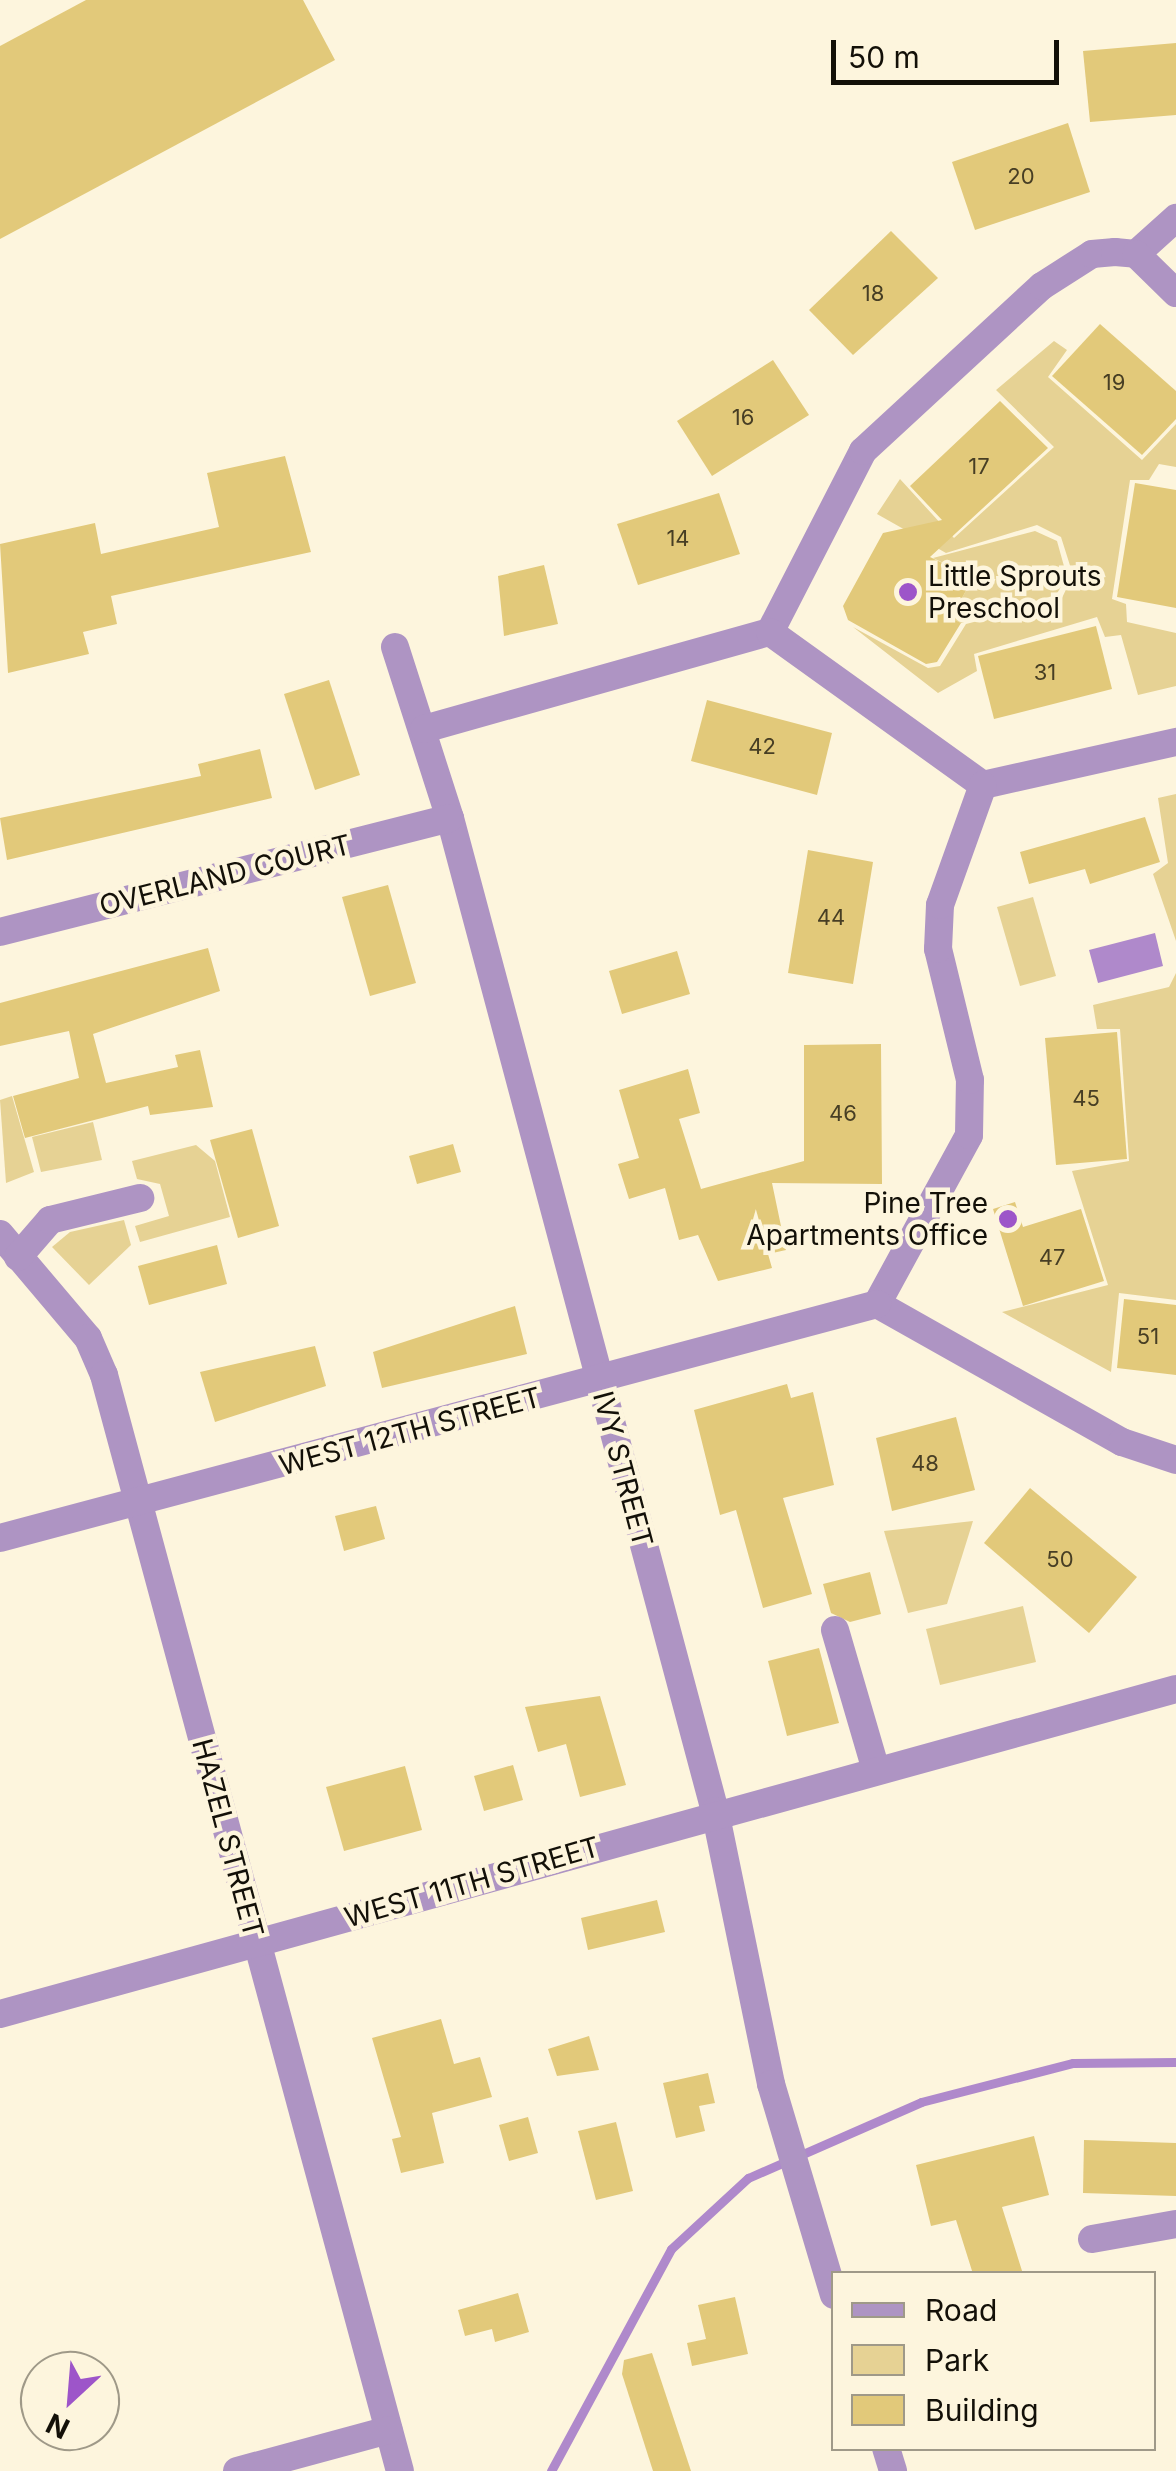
<!DOCTYPE html>
<html>
<head>
<meta charset="utf-8">
<style>
  body { margin:0 }
  #map { position:relative; width:1176px; height:2471px; overflow:hidden; background:#fdf5dd; font-family:Inter,sans-serif }
  div>[style] { position:absolute }
  .green>* { inset:0; background:#e6d294 }
  .water>* { inset:0; background:#af89cb }
  .stream>* { height:9px; margin:-4.5px; padding:0 4.5px; transform-origin:4.5px; border-radius:4.5px; background:#af89cb }
  .building>* { inset:0; background:#e2c97a }
  .minor>* { height:28px; margin:-14px; padding:0 14px; transform-origin:14px; border-radius:14px; background:#ae94c3 }
  .dots>* { width:28px; height:28px; translate:-50% -50%; box-sizing:border-box; border:5px solid #fdf5dd; border-radius:50% }
  span { translate:-50% -50%; white-space:nowrap; text-align:center; line-height:1.15; -webkit-text-stroke:9px #fdf5dd; paint-order:stroke }
  .number-label { font-size:22px; color:#473e24 }
  .number-label span { -webkit-text-stroke-width:0 }
  .poi-label { font-size:28px; color:#131008 }
  .left { translate:0 -50%; text-align:left }
  .right { translate:-100% -50%; text-align:right }
  .street-label { font-size:28px; color:#131008 }
  .legend { position:absolute; left:831px; top:2271px; width:325px; height:180px; box-sizing:border-box; background:#fdf5dd; border:2px solid #9f9988; margin:0; padding:12px 18px; list-style:none; font-size:30px; color:#131008 }
  .legend li { display:flex; align-items:center; gap:20px; height:50px }
  .legend b { width:50px; border:2px solid #9f9988 }
  .north { position:absolute; left:20px; top:2351px; width:100px; height:100px; box-sizing:border-box; background:#fdf5dd; border:2px solid #9f9988; border-radius:50%; rotate:206deg; font-size:28px; font-weight:700; line-height:40px; text-align:center; color:#131008 }
  .north::after { content:''; display:block; margin:auto; width:35px; height:45px; background:#9d55c9; clip-path:polygon(50% 0,100% 100%,50% 72%,0 100%) }
  .scale { position:absolute; left:831px; top:40px; width:228px; height:45px; box-sizing:border-box; border:5px solid #131008; border-top:0; padding-left:12px; font-size:30px; line-height:35px; white-space:nowrap; color:#131008; -webkit-text-stroke:8px #fdf5dd; paint-order:stroke }
</style>
</head>
<body>
<div id="map">
  <div class="green">
    <i style="clip-path:polygon(1054px 341px,1067px 350px,1048px 377px,1142px 460px,1176px 424px,1176px 467px,1159px 464px,1149px 480px,1130px 480px,1112px 599px,1126px 604px,1127px 622px,1176px 633px,1176px 686px,1138px 695px,1121px 635px,1105px 637px,1097px 617px,974px 654px,977px 671px,938px 693px,853px 627px,928px 668px,940px 666px,966px 624px,1061px 600px,1073px 575px,1061px 537px,1037px 525px,946px 553px,877px 514px,900px 479px,954px 538px,1054px 447px,996px 390px)"></i>
    <i style="clip-path:polygon(1035px 531px,1057px 541px,1067px 577px,1056px 595px,961px 623px,951px 618px,973px 578px,933px 558px)"></i>
    <i style="clip-path:polygon(1176px 794px,1176px 941px,1153px 874px,1168px 863px,1158px 798px)"></i>
    <i style="clip-path:polygon(1033px 897px,1056px 976px,1020px 986px,997px 907px)"></i>
    <i style="clip-path:polygon(1176px 973px,1176px 1300px,1119px 1293px,1111px 1372px,1002px 1312px,1108px 1285px,1072px 1171px,1129px 1161px,1120px 1029px,1097px 1029px,1093px 1005px,1169px 987px)"></i>
    <i style="clip-path:polygon(12px 1096px,34px 1172px,6px 1183px,0 1100px)"></i>
    <i style="clip-path:polygon(93px 1122px,102px 1160px,41px 1172px,32px 1137px)"></i>
    <i style="clip-path:polygon(196px 1145px,215px 1161px,230px 1217px,140px 1242px,135px 1226px,169px 1216px,160px 1184px,137px 1179px,132px 1161px)"></i>
    <i style="clip-path:polygon(124px 1220px,131px 1245px,89px 1285px,52px 1247px,70px 1232px)"></i>
    <i style="clip-path:polygon(973px 1521px,947px 1604px,908px 1613px,884px 1531px)"></i>
    <i style="clip-path:polygon(1023px 1606px,1036px 1662px,940px 1685px,926px 1629px)"></i>
  </div>
  <div class="water">
    <i style="clip-path:polygon(1155px 933px,1163px 966px,1098px 983px,1089px 950px)"></i>
  </div>
  <div class="stream">
    <i style="left:551px;top:2471px;width:252px;rotate:-61.6deg"></i>
    <i style="left:671px;top:2249px;width:105px;rotate:-42.7deg"></i>
    <i style="left:748px;top:2178px;width:189px;rotate:-23.7deg"></i>
    <i style="left:921px;top:2102px;width:157px;rotate:-14.4deg"></i>
    <i style="left:1073px;top:2063px;width:103px;rotate:-0.6deg"></i>
  </div>
  <div class="building">
    <i style="clip-path:polygon(86px 0,303px 0,335px 60px,0 239px,0 46px)"></i>
    <i style="clip-path:polygon(1176px 43px,1176px 115px,1090px 122px,1083px 51px)"></i>
    <i style="clip-path:polygon(1068px 123px,1090px 192px,975px 230px,952px 162px)"></i>
    <i style="clip-path:polygon(891px 231px,938px 278px,853px 355px,809px 310px)"></i>
    <i style="clip-path:polygon(1100px 324px,1176px 391px,1176px 419px,1142px 455px,1052px 376px)"></i>
    <i style="clip-path:polygon(773px 360px,809px 415px,712px 476px,677px 421px)"></i>
    <i style="clip-path:polygon(1000px 401px,1048px 448px,930px 557px,973px 578px,951px 618px,961px 623px,937px 662px,926px 664px,848px 620px,843px 606px,883px 533px,942px 520px,910px 486px)"></i>
    <i style="clip-path:polygon(285px 456px,311px 552px,111px 596px,117px 624px,83px 632px,89px 654px,8px 673px,0 544px,95px 523px,101px 554px,219px 527px,207px 473px)"></i>
    <i style="clip-path:polygon(1135px 483px,1176px 490px,1176px 608px,1117px 597px)"></i>
    <i style="clip-path:polygon(719px 493px,740px 554px,638px 585px,617px 524px)"></i>
    <i style="clip-path:polygon(544px 565px,558px 624px,504px 636px,498px 576px)"></i>
    <i style="clip-path:polygon(1096px 626px,1112px 689px,994px 719px,978px 656px)"></i>
    <i style="clip-path:polygon(329px 680px,360px 775px,315px 790px,284px 694px)"></i>
    <i style="clip-path:polygon(707px 700px,832px 733px,817px 795px,691px 761px)"></i>
    <i style="clip-path:polygon(260px 749px,272px 798px,7px 860px,0 818px,201px 776px,198px 764px)"></i>
    <i style="clip-path:polygon(1145px 817px,1160px 862px,1090px 884px,1085px 869px,1029px 884px,1020px 852px)"></i>
    <i style="clip-path:polygon(808px 850px,873px 862px,853px 984px,788px 973px)"></i>
    <i style="clip-path:polygon(388px 885px,416px 983px,370px 996px,342px 897px)"></i>
    <i style="clip-path:polygon(208px 948px,220px 991px,93px 1034px,106px 1083px,178px 1067px,175px 1055px,200px 1050px,213px 1107px,150px 1115px,148px 1106px,25px 1138px,13px 1096px,79px 1078px,69px 1031px,0 1046px,0 1003px)"></i>
    <i style="clip-path:polygon(677px 951px,690px 994px,622px 1014px,609px 971px)"></i>
    <i style="clip-path:polygon(1117px 1032px,1127px 1159px,1056px 1165px,1045px 1038px)"></i>
    <i style="clip-path:polygon(881px 1044px,882px 1184px,772px 1183px,786px 1250px,768px 1254px,772px 1268px,718px 1281px,698px 1235px,679px 1240px,665px 1188px,629px 1199px,618px 1164px,639px 1158px,619px 1090px,688px 1069px,700px 1113px,679px 1119px,701px 1189px,804px 1161px,804px 1045px)"></i>
    <i style="clip-path:polygon(252px 1129px,279px 1226px,238px 1238px,210px 1140px)"></i>
    <i style="clip-path:polygon(453px 1144px,461px 1172px,417px 1184px,409px 1156px)"></i>
    <i style="clip-path:polygon(1015px 1202px,1023px 1227px,1081px 1209px,1104px 1281px,1023px 1306px,993px 1209px)"></i>
    <i style="clip-path:polygon(217px 1245px,227px 1284px,149px 1305px,138px 1266px)"></i>
    <i style="clip-path:polygon(1124px 1299px,1176px 1305px,1176px 1375px,1117px 1368px)"></i>
    <i style="clip-path:polygon(515px 1306px,527px 1354px,382px 1388px,373px 1352px)"></i>
    <i style="clip-path:polygon(315px 1346px,326px 1386px,215px 1422px,200px 1372px)"></i>
    <i style="clip-path:polygon(787px 1384px,791px 1398px,813px 1392px,834px 1485px,783px 1498px,812px 1594px,763px 1608px,736px 1510px,720px 1515px,694px 1410px)"></i>
    <i style="clip-path:polygon(956px 1417px,975px 1490px,892px 1511px,876px 1438px)"></i>
    <i style="clip-path:polygon(1030px 1488px,1137px 1577px,1089px 1633px,984px 1543px)"></i>
    <i style="clip-path:polygon(376px 1506px,385px 1539px,344px 1551px,335px 1516px)"></i>
    <i style="clip-path:polygon(870px 1572px,881px 1614px,850px 1622px,831px 1613px,823px 1584px)"></i>
    <i style="clip-path:polygon(819px 1648px,839px 1723px,787px 1736px,768px 1661px)"></i>
    <i style="clip-path:polygon(600px 1696px,626px 1785px,580px 1797px,566px 1744px,538px 1752px,525px 1707px)"></i>
    <i style="clip-path:polygon(513px 1765px,523px 1800px,484px 1811px,474px 1776px)"></i>
    <i style="clip-path:polygon(405px 1766px,422px 1830px,344px 1851px,326px 1787px)"></i>
    <i style="clip-path:polygon(657px 1900px,665px 1932px,588px 1950px,581px 1918px)"></i>
    <i style="clip-path:polygon(441px 2019px,454px 2064px,480px 2057px,492px 2097px,432px 2113px,444px 2163px,401px 2173px,392px 2139px,401px 2137px,372px 2038px)"></i>
    <i style="clip-path:polygon(589px 2036px,599px 2070px,557px 2076px,548px 2049px)"></i>
    <i style="clip-path:polygon(708px 2073px,715px 2103px,699px 2106px,705px 2131px,676px 2138px,663px 2083px)"></i>
    <i style="clip-path:polygon(528px 2117px,538px 2153px,509px 2161px,499px 2125px)"></i>
    <i style="clip-path:polygon(616px 2122px,633px 2191px,596px 2200px,578px 2131px)"></i>
    <i style="clip-path:polygon(1034px 2136px,1049px 2195px,1002px 2207px,1023px 2274px,973px 2274px,956px 2220px,931px 2226px,916px 2165px)"></i>
    <i style="clip-path:polygon(1084px 2140px,1176px 2143px,1176px 2196px,1083px 2193px)"></i>
    <i style="clip-path:polygon(518px 2293px,529px 2332px,495px 2342px,492px 2329px,465px 2336px,458px 2310px)"></i>
    <i style="clip-path:polygon(735px 2297px,748px 2354px,692px 2366px,687px 2343px,706px 2339px,698px 2305px)"></i>
    <i style="clip-path:polygon(652px 2353px,691px 2471px,653px 2471px,622px 2374px,624px 2360px)"></i>
  </div>
  <div class="minor">
    <i style="left:1136px;top:254px;width:54px;rotate:-42deg"></i>
    <i style="left:770px;top:632px;width:203px;rotate:-62.8deg"></i>
    <i style="left:863px;top:451px;width:243px;rotate:-42.7deg"></i>
    <i style="left:1042px;top:286px;width:59px;rotate:-32.6deg"></i>
    <i style="left:1092px;top:254px;width:23px;rotate:-5deg"></i>
    <i style="left:1115px;top:252px;width:21px;rotate:5deg"></i>
    <i style="left:1136px;top:254px;width:56px;rotate:44.3deg"></i>
    <i style="left:395px;top:647px;width:180px;rotate:72.2deg"></i>
    <i style="left:450px;top:818px;width:1028px;rotate:75.06deg"></i>
    <i style="left:715px;top:1811px;width:279px;rotate:78.4deg"></i>
    <i style="left:771px;top:2084px;width:220px;rotate:73.4deg"></i>
    <i style="left:424px;top:729px;width:359px;rotate:-15.7deg"></i>
    <i style="left:770px;top:632px;width:262px;rotate:35.7deg"></i>
    <i style="left:983px;top:785px;width:198px;rotate:-12.6deg"></i>
    <i style="left:0;top:932px;width:464px;rotate:-14.2deg"></i>
    <i style="left:0;top:1234px;width:136px;rotate:49.8deg"></i>
    <i style="left:88px;top:1338px;width:40px;rotate:66.6deg"></i>
    <i style="left:104px;top:1375px;width:1135px;rotate:74.89deg"></i>
    <i style="left:18px;top:1257px;width:49px;rotate:-49.1deg"></i>
    <i style="left:50px;top:1220px;width:93px;rotate:-13.7deg"></i>
    <i style="left:877px;top:1304px;width:192px;rotate:-61.4deg"></i>
    <i style="left:969px;top:1135px;width:55px;rotate:-89deg"></i>
    <i style="left:970px;top:1080px;width:135px;rotate:-103.7deg"></i>
    <i style="left:938px;top:949px;width:44px;rotate:-87.4deg"></i>
    <i style="left:940px;top:905px;width:127px;rotate:-70.3deg"></i>
    <i style="left:877px;top:1304px;width:281px;rotate:29.4deg"></i>
    <i style="left:1122px;top:1442px;width:57px;rotate:18.4deg"></i>
    <i style="left:0;top:1538px;width:908px;rotate:-14.94deg"></i>
    <i style="left:835px;top:1630px;width:143px;rotate:73.7deg"></i>
    <i style="left:0;top:2014px;width:1220px;rotate:-15.45deg"></i>
    <i style="left:1092px;top:2239px;width:85px;rotate:-10.1deg"></i>
    <i style="left:886px;top:2448px;width:24px;rotate:73deg"></i>
    <i style="left:237px;top:2471px;width:157px;rotate:-15.1deg"></i>
  </div>
  <div class="dots">
    <i style="left:908px;top:592px;background:#9d55c9"></i>
    <i style="left:1008px;top:1219px;background:#9d55c9"></i>
  </div>
  <div class="number-label">
    <span style="left:1021px;top:177px">20</span>
    <span style="left:873px;top:294px">18</span>
    <span style="left:1114px;top:383px">19</span>
    <span style="left:743px;top:418px">16</span>
    <span style="left:979px;top:467px">17</span>
    <span style="left:678px;top:539px">14</span>
    <span style="left:1045px;top:673px">31</span>
    <span style="left:762px;top:747px">42</span>
    <span style="left:831px;top:918px">44</span>
    <span style="left:1086px;top:1099px">45</span>
    <span style="left:843px;top:1114px">46</span>
    <span style="left:1052px;top:1258px">47</span>
    <span style="left:1148px;top:1337px">51</span>
    <span style="left:925px;top:1464px">48</span>
    <span style="left:1060px;top:1560px">50</span>
  </div>
  <div class="poi-label">
    <span class="left" style="left:928px;top:592px">Little Sprouts<br>Preschool</span>
    <span class="right" style="left:988px;top:1219px">Pine Tree<br>Apartments Office</span>
  </div>
  <div class="street-label">
    <span style="left:225px;top:875px;rotate:-14deg">OVERLAND COURT</span>
    <span style="left:410px;top:1431px;rotate:-15deg">WEST 12TH STREET</span>
    <span style="left:623px;top:1469px;rotate:75deg">IVY STREET</span>
    <span style="left:228px;top:1838px;rotate:75deg">HAZEL STREET</span>
    <span style="left:472px;top:1882px;rotate:-16deg">WEST 11TH STREET</span>
  </div>
  <ul class="legend">
  <li><b style="height:12px;background:#ae94c3"></b>Road</li>
  <li><b style="height:28px;background:#e6d294"></b>Park</li>
  <li><b style="height:28px;background:#e2c97a"></b>Building</li>
  </ul>
  <div class="north">N</div>
  <div class="scale">50 m</div>
</div>
</body>
</html>
